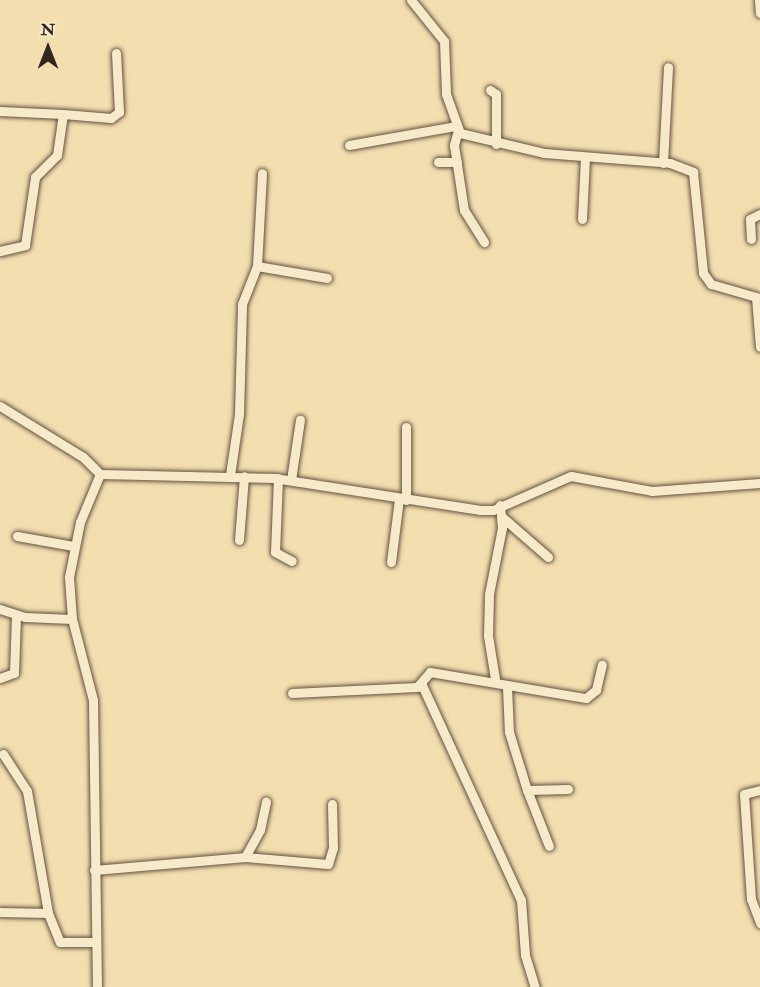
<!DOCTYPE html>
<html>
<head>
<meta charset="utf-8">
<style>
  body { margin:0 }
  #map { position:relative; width:760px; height:987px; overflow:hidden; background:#f3deaf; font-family:"IM FELL Double Pica",serif }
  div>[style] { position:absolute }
  .roads { filter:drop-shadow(0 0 2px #635242) drop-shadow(0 0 2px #635242) }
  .street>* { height:9px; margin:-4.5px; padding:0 4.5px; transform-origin:4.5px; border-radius:4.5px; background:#f7eacb }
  span { translate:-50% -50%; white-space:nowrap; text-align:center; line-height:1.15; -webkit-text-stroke:4.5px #f7eacb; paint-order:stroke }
  .north { position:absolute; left:18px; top:18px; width:60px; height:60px; -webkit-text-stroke:4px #f7eacb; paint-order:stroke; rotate:0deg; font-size:16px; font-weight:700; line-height:24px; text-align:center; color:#33241d }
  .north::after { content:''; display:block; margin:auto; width:21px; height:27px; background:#33241d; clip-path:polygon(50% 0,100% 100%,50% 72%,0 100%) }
</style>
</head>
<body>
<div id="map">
  <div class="roads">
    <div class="street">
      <i style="left:411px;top:0;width:53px;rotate:51.2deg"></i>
      <i style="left:444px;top:41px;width:53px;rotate:87.8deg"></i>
      <i style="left:446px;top:94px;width:41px;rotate:70.3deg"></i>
      <i style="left:460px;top:133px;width:86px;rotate:13.4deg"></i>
      <i style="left:544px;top:153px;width:126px;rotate:4.5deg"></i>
      <i style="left:670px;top:163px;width:25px;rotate:21deg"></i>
      <i style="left:693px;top:172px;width:101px;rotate:84.3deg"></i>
      <i style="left:703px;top:273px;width:14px;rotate:54deg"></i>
      <i style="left:711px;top:284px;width:47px;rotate:16.1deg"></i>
      <i style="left:756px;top:297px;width:50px;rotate:85.4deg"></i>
      <i style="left:759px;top:0;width:13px;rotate:86deg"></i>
      <i style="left:490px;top:90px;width:7px;rotate:34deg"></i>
      <i style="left:496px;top:94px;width:50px;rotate:90deg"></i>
      <i style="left:0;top:111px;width:63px;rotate:2.7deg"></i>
      <i style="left:458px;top:130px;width:16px;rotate:105deg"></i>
      <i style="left:454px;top:145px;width:66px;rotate:81.3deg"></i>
      <i style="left:464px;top:210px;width:38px;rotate:58deg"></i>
      <i style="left:349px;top:145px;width:109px;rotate:-10.1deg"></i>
      <i style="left:438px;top:162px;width:19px"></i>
      <i style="left:663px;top:163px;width:96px;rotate:-87deg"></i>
      <i style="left:582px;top:219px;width:62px;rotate:-87.2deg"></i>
      <i style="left:751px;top:239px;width:20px;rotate:-93deg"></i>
      <i style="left:750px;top:219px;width:11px;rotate:-27deg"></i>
      <i style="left:0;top:251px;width:26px;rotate:-13deg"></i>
      <i style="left:25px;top:245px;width:69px;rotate:-81.6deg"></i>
      <i style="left:35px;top:177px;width:31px;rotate:-45deg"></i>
      <i style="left:57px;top:155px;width:41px;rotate:-81.7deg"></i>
      <i style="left:63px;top:114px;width:48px;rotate:4.8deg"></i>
      <i style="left:111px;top:118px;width:10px;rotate:-37deg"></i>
      <i style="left:119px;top:112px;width:59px;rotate:-92.9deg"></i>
      <i style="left:257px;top:266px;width:71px;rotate:9.7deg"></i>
      <i style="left:0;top:406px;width:97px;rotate:31.6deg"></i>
      <i style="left:83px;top:457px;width:24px;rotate:45deg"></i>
      <i style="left:230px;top:475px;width:62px;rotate:-81.6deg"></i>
      <i style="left:239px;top:414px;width:110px;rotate:-88.4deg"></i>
      <i style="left:242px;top:304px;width:41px;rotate:-68.5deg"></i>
      <i style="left:257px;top:266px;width:93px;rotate:-86.9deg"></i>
      <i style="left:278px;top:478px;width:74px;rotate:92.3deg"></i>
      <i style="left:275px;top:552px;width:19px;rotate:28deg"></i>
      <i style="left:291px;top:480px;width:61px;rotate:-81.5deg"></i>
      <i style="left:406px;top:500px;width:73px;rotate:-90deg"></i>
      <i style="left:502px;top:517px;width:61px;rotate:41deg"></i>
      <i style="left:17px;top:536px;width:57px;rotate:10.1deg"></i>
      <i style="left:239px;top:540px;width:64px;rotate:-85.5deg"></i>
      <i style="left:391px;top:562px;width:64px;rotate:-82.8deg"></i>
      <i style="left:0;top:609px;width:26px;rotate:18deg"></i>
      <i style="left:25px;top:617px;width:47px;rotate:2.4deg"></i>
      <i style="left:0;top:678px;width:15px;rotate:-20deg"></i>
      <i style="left:14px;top:673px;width:58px;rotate:-88deg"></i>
      <i style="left:495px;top:679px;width:44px;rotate:-99.2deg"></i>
      <i style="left:488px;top:636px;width:42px;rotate:-88.6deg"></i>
      <i style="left:489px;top:594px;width:67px;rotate:-78.9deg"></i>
      <i style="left:502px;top:528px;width:23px;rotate:-95deg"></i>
      <i style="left:421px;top:683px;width:239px;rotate:65.3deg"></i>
      <i style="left:521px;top:900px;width:55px;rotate:85.8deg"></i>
      <i style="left:525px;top:955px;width:34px;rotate:73deg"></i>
      <i style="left:507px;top:687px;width:45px;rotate:87.5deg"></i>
      <i style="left:509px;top:732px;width:61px;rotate:72.8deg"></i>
      <i style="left:527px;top:790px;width:41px;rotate:-1.4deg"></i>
      <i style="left:292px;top:693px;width:125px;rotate:-2.7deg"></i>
      <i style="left:417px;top:687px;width:20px;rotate:-49deg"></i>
      <i style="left:430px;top:672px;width:158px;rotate:9.5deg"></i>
      <i style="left:586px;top:698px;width:13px;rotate:-39deg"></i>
      <i style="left:596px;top:690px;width:26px;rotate:-77deg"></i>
      <i style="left:3px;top:754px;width:44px;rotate:57deg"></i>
      <i style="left:27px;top:791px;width:124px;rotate:80.2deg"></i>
      <i style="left:527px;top:790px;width:60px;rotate:68.6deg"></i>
      <i style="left:760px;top:790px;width:16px;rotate:166deg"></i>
      <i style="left:744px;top:794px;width:105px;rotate:86.2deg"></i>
      <i style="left:751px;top:899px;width:26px;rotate:69deg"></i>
      <i style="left:245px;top:857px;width:31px;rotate:-61deg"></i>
      <i style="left:260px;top:830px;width:29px;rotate:-78deg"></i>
      <i style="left:94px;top:870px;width:152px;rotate:-4.9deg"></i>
      <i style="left:245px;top:857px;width:83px;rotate:4.8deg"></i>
      <i style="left:328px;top:864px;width:17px;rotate:-73deg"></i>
      <i style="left:333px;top:848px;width:44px;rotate:-91.3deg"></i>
      <i style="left:0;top:912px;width:48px;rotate:1.2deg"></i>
      <i style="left:48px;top:913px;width:31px;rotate:68deg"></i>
      <i style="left:60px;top:942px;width:35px"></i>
      <i style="left:97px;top:987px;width:287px;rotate:-90.8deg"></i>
      <i style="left:93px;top:700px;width:84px;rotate:-104.5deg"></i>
      <i style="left:72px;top:619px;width:42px;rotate:-94.1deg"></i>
      <i style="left:69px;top:577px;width:56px;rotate:-78.7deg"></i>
      <i style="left:80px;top:522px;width:52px;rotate:-67.4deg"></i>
      <i style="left:100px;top:474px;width:174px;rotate:1.3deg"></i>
      <i style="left:274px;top:478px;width:209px;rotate:8.8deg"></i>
      <i style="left:481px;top:510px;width:12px"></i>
      <i style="left:493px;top:510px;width:85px;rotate:-23.6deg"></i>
      <i style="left:571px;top:476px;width:82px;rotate:10.5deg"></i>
      <i style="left:652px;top:491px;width:108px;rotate:-4.2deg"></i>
    </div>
  </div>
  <div class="north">N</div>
</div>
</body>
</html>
